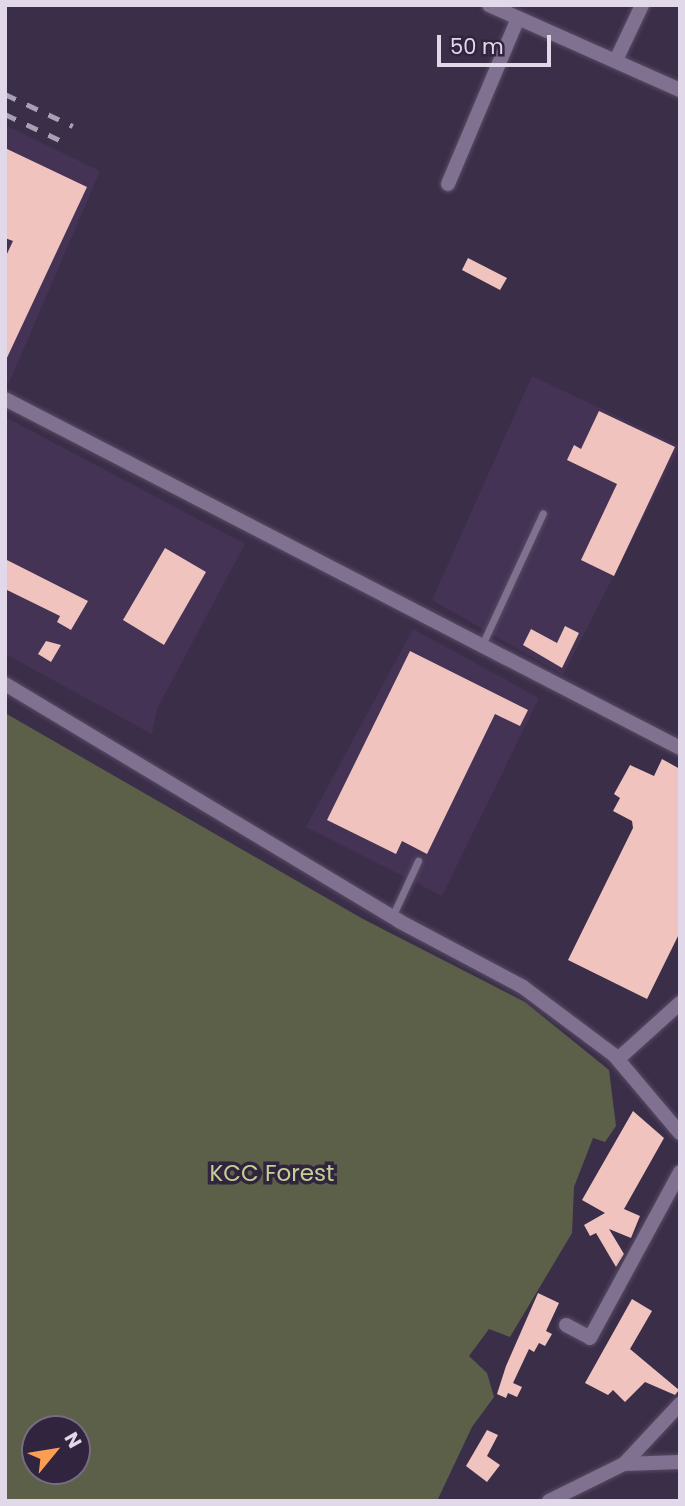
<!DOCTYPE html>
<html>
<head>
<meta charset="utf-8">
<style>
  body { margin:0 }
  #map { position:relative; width:685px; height:1506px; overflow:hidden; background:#3b2e49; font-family:Poppins,sans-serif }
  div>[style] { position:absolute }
  .built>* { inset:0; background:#435 }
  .green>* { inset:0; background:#5c6048 }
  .building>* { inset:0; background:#f0c3be }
  .roads { filter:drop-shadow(0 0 2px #574c63) drop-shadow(0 0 2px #574c63) }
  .service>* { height:7px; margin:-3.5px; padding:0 3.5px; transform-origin:3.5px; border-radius:3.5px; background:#807190 }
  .minor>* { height:14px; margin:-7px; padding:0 7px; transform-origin:7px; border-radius:7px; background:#807190 }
  .rail>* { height:4.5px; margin-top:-2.25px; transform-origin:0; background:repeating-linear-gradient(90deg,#a9a0b4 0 12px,transparent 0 24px) }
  span { translate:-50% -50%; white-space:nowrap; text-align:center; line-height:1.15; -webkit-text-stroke:7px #31243e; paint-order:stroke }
  .park-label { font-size:23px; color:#c4d093 }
  .frame { position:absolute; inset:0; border:7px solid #e1d9ea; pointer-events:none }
  .north { position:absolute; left:21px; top:1415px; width:70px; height:70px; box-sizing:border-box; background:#31243e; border:2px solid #776c83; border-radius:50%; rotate:60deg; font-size:19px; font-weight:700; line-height:28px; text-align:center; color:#e1d9ea }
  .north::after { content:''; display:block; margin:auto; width:24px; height:32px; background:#fc9e52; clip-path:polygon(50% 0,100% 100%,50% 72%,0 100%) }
  .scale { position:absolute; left:437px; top:35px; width:114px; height:32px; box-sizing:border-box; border:4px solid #e1d9ea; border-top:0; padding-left:9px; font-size:21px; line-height:24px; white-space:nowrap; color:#e1d9ea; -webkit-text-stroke:5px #31243e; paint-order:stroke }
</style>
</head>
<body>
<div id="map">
  <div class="built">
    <i style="clip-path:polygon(5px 125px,100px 171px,9px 383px,5px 381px)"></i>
    <i style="clip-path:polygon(532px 376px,680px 446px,563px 675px,432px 600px)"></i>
    <i style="clip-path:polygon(5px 417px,245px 544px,157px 709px,152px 734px,5px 654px)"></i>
    <i style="clip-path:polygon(413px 629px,539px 698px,442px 896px,306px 827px)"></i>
  </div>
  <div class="green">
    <i style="clip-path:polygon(evenodd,5px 713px,363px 919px,525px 1002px,609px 1070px,616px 1126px,605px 1142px,593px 1138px,574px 1187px,572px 1233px,510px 1337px,489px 1329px,469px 1356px,487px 1373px,494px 1397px,472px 1427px,437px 1501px,5px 1501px,5px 713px,35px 1429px,77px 1429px,77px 1471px,35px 1471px,35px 1429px)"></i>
  </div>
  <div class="building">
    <i style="clip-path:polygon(5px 148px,87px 187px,5px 362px,5px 258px,13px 241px,5px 238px)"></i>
    <i style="clip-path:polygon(468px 258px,507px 278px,500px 290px,462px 270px)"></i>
    <i style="clip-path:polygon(599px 411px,675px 447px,614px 576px,581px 560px,617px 484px,567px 460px,574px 445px,581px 449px)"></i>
    <i style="clip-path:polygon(165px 548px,206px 572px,164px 645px,123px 620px)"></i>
    <i style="clip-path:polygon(5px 559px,88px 601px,71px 630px,57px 622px,60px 616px,5px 589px)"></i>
    <i style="clip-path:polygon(565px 626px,579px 633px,562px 668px,523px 645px,531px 629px,557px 643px)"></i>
    <i style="clip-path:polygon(46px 641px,61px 645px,51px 662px,38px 654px)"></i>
    <i style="clip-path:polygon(410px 651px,528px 710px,520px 726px,495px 714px,427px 854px,402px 841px,396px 854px,327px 820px)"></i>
    <i style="clip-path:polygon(662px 759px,680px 769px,680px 932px,647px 999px,568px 960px,633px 828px,632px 821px,613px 811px,620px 798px,614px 794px,630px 765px,654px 776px)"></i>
    <i style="clip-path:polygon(633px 1111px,664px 1138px,624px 1209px,640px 1216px,631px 1238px,609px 1229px,624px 1254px,616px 1267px,596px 1233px,590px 1236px,584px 1225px,605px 1213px,582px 1200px)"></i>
    <i style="clip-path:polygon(538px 1293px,559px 1303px,546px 1331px,552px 1334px,545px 1346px,539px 1343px,534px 1352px,529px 1349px,513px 1383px,522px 1387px,517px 1397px,508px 1393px,506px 1398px,497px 1394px,506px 1366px)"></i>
    <i style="clip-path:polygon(632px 1299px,652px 1311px,630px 1349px,679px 1390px,675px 1395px,645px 1382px,625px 1402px,613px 1390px,608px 1395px,585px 1383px)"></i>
    <i style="clip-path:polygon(487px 1430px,498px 1435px,487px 1456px,500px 1465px,487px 1482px,466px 1466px)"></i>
  </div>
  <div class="roads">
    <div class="service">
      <i style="left:482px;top:645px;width:145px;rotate:-65.2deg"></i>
      <i style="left:392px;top:917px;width:62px;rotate:-65.1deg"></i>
    </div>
    <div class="minor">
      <i style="left:489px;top:5px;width:209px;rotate:24deg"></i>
      <i style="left:617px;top:58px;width:59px;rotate:-64.7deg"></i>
      <i style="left:448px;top:184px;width:180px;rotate:-67.1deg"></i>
      <i style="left:5px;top:399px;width:760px;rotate:27.34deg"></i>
      <i style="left:5px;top:684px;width:460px;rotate:31deg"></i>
      <i style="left:399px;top:921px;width:140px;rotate:28deg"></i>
      <i style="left:523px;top:987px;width:114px;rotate:36.8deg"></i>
      <i style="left:614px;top:1055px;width:102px;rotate:49.8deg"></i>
      <i style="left:618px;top:1059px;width:84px;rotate:-42.1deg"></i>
      <i style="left:566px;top:1325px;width:27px;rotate:28deg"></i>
      <i style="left:590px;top:1338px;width:189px;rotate:-61.5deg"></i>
      <i style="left:624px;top:1464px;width:56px;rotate:-2deg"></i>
      <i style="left:549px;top:1501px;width:84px;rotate:-26.3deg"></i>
      <i style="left:624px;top:1464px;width:82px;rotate:-47deg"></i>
    </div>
  </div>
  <div class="rail">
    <i style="left:5px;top:94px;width:75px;rotate:25.2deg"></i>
    <i style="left:5px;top:114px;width:68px;rotate:25.4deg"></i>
  </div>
  <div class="park-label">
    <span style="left:272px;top:1173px">KCC Forest</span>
  </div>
  <div class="frame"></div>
  <div class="north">N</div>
  <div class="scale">50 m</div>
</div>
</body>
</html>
